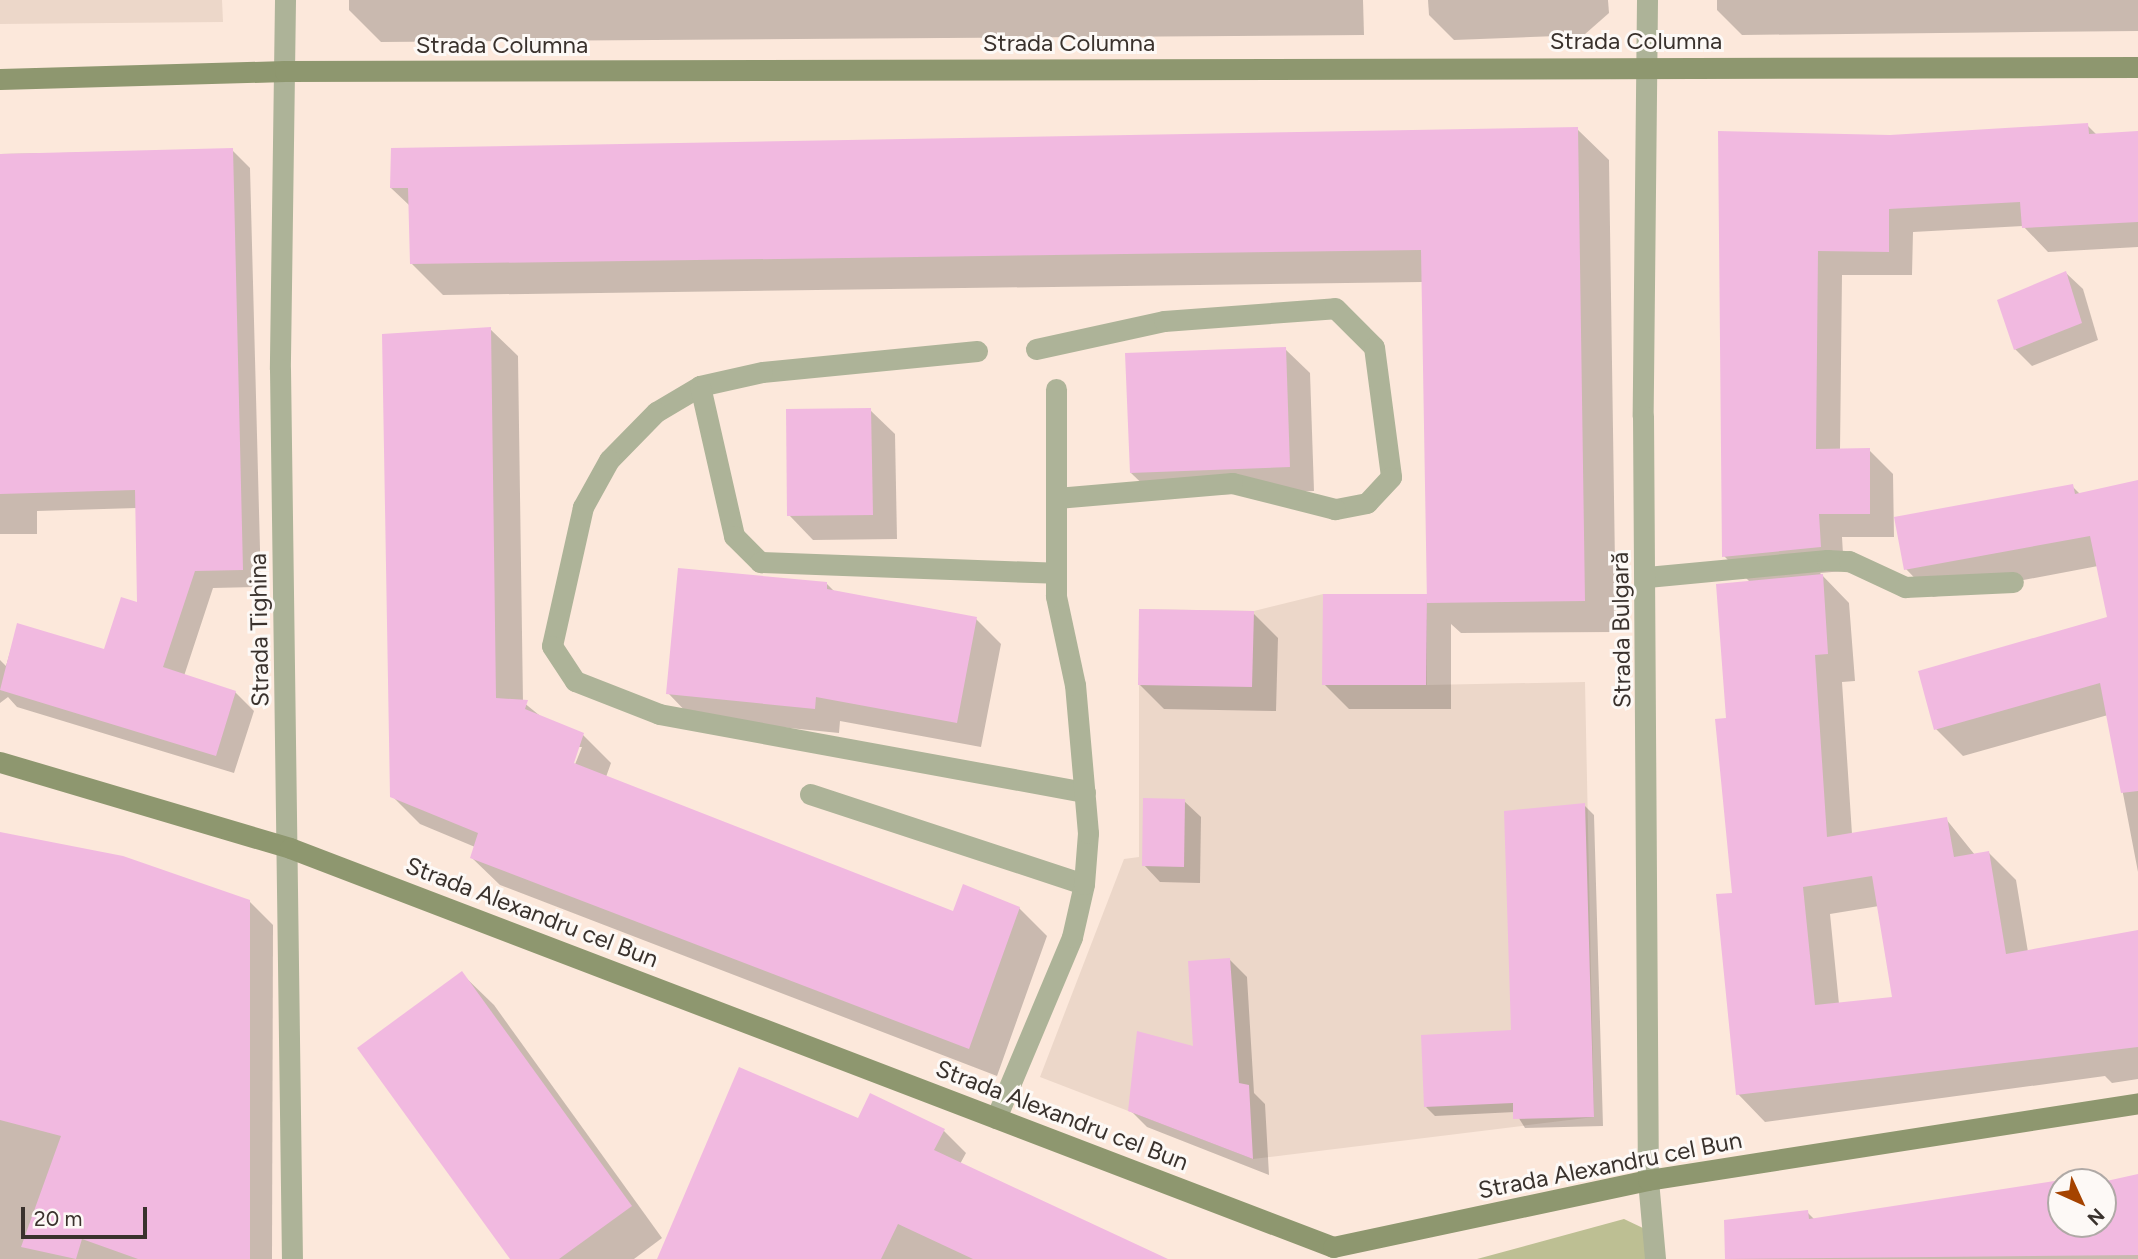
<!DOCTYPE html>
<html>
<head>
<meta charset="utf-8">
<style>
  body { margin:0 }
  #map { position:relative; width:2138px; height:1259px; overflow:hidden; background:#fce8db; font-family:Figtree,sans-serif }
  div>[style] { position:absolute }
  .commercial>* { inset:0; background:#ecd7c9 }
  .green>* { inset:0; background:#bdbf93 }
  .shadow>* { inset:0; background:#0003 }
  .building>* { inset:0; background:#f1b9e0 }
  .lane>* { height:21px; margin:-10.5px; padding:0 10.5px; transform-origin:10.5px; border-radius:10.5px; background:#adb398 }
  .street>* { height:21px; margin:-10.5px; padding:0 10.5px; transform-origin:10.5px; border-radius:10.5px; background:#adb398 }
  .secondary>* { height:21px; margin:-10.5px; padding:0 10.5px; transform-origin:10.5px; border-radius:10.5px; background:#8e976f }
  span { translate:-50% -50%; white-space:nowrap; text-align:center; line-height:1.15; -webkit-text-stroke:6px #fdf9f6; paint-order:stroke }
  .street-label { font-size:24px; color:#3a322d }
  .north { position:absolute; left:2047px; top:1168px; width:70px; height:70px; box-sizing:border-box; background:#fdf9f6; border:2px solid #afa9a6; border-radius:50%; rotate:135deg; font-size:19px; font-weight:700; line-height:28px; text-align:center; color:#3a322d }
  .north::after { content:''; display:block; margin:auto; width:24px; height:32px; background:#a54300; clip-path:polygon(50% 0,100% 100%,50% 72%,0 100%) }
  .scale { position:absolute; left:21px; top:1207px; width:126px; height:32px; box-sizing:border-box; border:4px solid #3a322d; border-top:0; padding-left:9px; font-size:21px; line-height:24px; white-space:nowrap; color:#3a322d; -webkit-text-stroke:5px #fdf9f6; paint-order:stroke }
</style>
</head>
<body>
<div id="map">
  <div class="commercial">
    <i style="clip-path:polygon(0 0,222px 0,223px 22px,0 24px)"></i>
    <i style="clip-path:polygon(1323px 594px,1427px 594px,1427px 685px,1585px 682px,1594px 1117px,1253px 1159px,1040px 1077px,1124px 859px,1139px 857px,1139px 609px,1254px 611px)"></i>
  </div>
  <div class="green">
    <i style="clip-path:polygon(1624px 1219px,1645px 1229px,1646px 1259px,1477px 1259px)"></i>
  </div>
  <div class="shadow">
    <i style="clip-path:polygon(349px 0,1363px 0,1364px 35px,381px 42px,349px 10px)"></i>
    <i style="clip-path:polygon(1428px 0,1608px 0,1609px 13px,1584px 35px,1454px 40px,1429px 15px)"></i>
    <i style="clip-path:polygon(1717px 0,2138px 0,2138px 31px,1742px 35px,1717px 10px)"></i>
    <i style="clip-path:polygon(evenodd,2087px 125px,2098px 136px,2138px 135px,2138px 247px,2048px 252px,2023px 226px,1913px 232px,1912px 275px,1842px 275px,1840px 451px,1869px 450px,1893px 474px,1894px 537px,1842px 537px,1844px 571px,1820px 573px,1849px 603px,1855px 681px,1842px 682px,1852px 834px,1946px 819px,1975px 855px,1989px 853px,2016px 880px,2028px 952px,2138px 932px,2138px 1079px,2112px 1083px,2105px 1076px,1765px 1122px,1738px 1094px,1728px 720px,1750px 582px,1724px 556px,1719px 132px,1890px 137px,2087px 125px,1879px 906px,1894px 998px,1839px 1004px,1830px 914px,1879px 906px)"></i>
    <i style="clip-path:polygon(1577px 129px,1609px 160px,1616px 632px,1461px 633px,1451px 624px,1451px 709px,1349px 709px,1324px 684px,1325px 596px,1429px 599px,1423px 282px,443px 295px,411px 263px,410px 206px,391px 188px)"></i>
    <i style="clip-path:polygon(232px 150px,250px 168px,261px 587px,213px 588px,184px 676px,235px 692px,254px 711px,234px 773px,17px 707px,8px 697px,0 703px,0 660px,6px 666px,18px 625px,105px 651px,139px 604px,137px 508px,37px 511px,37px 534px,0 534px,0 154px)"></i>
    <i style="clip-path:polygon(2066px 273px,2083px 289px,2098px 340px,2032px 366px,2015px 349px)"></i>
    <i style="clip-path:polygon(evenodd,490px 329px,518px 356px,523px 702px,544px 719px,583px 735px,611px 763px,606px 777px,954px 913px,1019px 908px,1047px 936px,997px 1076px,500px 885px,472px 858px,475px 847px,420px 824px,392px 796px,490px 329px,578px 747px,582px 747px,572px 772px,569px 771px,578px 747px)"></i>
    <i style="clip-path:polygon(1285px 349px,1310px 373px,1314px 491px,1156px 497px,1131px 473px)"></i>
    <i style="clip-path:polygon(870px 410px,895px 434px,897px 539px,813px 540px,789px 515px)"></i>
    <i style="clip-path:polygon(2138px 482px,2138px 872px,2108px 715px,1963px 756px,1936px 729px,2110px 618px,2098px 566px,1933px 597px,1906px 569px,2072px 486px,2081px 495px)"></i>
    <i style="clip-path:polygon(827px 584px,835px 592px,976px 619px,1001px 644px,981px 747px,840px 721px,839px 733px,692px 718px,668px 693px)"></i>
    <i style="clip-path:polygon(1253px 613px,1278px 638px,1276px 711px,1164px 709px,1139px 684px)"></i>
    <i style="clip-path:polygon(1184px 801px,1201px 817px,1200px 883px,1160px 882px,1144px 865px)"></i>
    <i style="clip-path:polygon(1584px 805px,1594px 815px,1603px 1126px,1525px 1128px,1515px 1112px,1435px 1116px,1426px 1107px,1512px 1032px)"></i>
    <i style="clip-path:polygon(0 833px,249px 901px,273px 925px,272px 1259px,0 1259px)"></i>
    <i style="clip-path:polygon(1230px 960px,1247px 977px,1254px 1093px,1265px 1104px,1269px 1175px,1147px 1127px,1130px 1110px,1195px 1048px)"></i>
    <i style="clip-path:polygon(462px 974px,494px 1005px,662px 1238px,634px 1259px,512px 1259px)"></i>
    <i style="clip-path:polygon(859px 1120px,944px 1131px,966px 1153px,960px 1164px,1164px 1259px,659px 1259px)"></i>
    <i style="clip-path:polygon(2092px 1176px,2098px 1182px,2061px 1182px,2061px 1224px,2103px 1224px,2138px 1176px,2138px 1259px,1728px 1259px,1726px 1221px,1807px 1212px,1815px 1220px)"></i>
  </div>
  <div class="building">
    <i style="clip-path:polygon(2088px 123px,2089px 134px,2138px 131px,2138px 222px,2022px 228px,2020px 202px,1889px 209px,1889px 252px,1818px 251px,1816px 449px,1870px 448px,1870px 514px,1819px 514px,1821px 547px,1722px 557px,1718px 131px,1890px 135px)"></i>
    <i style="clip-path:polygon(1578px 127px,1585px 601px,1427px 603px,1421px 250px,410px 264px,408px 188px,390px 188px,391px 148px)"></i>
    <i style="clip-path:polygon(233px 148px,243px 570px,195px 571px,163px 667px,236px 691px,216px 756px,0 690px,17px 623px,104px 649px,121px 597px,137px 602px,135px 490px,0 494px,0 154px)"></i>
    <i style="clip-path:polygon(2066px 271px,2082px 323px,2014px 350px,1997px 300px)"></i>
    <i style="clip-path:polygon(491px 327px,496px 698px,528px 700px,525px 709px,584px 733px,574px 763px,953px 911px,963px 884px,1020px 907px,969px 1049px,470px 858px,478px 833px,390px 797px,382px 334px)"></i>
    <i style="clip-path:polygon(1286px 347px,1290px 467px,1130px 473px,1125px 353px)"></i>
    <i style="clip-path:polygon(871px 408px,873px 515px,787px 516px,786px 409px)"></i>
    <i style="clip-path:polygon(2138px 480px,2138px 791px,2121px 793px,2100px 683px,1934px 730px,1918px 671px,2107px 617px,2090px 536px,1904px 570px,1894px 517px,2073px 484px,2075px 494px)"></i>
    <i style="clip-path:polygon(678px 568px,827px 582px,827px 589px,977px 617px,957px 723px,816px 697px,815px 709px,666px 694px)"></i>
    <i style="clip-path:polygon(evenodd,1823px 574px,1828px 654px,1815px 655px,1827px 837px,1947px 817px,1954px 857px,1989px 851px,2006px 954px,2138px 930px,2138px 1047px,1736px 1095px,1716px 894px,1732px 893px,1715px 719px,1726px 718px,1716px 584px,1823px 574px,1872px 876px,1892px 997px,1815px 1005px,1803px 887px,1872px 876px)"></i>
    <i style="clip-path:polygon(1323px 594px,1427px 594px,1426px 685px,1322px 685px)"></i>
    <i style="clip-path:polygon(1139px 609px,1254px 611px,1252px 687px,1138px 685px)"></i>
    <i style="clip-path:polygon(1143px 798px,1185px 799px,1184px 867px,1142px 866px)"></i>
    <i style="clip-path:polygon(1585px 803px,1594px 1117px,1513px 1119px,1513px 1103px,1424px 1107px,1421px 1035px,1511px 1030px,1504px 811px)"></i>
    <i style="clip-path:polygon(0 832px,123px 856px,250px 900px,250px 1259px,138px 1259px,82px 1239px,76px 1259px,21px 1247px,61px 1136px,0 1120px)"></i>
    <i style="clip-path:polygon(1230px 958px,1239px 1083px,1249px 1085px,1253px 1159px,1128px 1111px,1137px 1031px,1193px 1046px,1188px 961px)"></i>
    <i style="clip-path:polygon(462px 971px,632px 1206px,559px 1259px,510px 1259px,357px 1048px)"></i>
    <i style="clip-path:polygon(739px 1067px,858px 1118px,870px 1093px,945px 1129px,934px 1150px,1168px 1259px,973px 1259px,898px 1224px,881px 1259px,657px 1259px)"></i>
    <i style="clip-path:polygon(2138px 1174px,2138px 1255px,1725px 1259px,1724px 1220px,1808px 1210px,1809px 1219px,2093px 1175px,2095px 1182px,2061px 1182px,2061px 1224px,2103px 1224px,2102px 1182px)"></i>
  </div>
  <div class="lane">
    <i style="left:1036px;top:349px;width:131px;rotate:-12.3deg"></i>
    <i style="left:1164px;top:321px;width:171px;rotate:-4.3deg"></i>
    <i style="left:1335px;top:308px;width:55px;rotate:45deg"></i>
    <i style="left:1374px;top:347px;width:131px;rotate:82.5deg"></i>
    <i style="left:1391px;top:477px;width:35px;rotate:133deg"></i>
    <i style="left:1367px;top:503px;width:33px;rotate:169deg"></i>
    <i style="left:1335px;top:509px;width:106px;rotate:-165.8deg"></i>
    <i style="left:1232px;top:483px;width:176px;rotate:175.1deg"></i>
    <i style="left:977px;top:351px;width:216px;rotate:174.4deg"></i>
    <i style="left:762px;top:372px;width:64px;rotate:167.3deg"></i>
    <i style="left:700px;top:386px;width:51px;rotate:149.4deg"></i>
    <i style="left:656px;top:412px;width:67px;rotate:134.4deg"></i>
    <i style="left:609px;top:460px;width:54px;rotate:119deg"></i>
    <i style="left:583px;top:507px;width:142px;rotate:102.6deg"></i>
    <i style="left:552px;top:646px;width:42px;rotate:56.7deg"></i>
    <i style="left:575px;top:681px;width:90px;rotate:21.4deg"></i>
    <i style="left:659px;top:714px;width:433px;rotate:10.4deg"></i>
    <i style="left:700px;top:386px;width:154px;rotate:77.2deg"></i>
    <i style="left:734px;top:536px;width:37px;rotate:45deg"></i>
    <i style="left:760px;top:562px;width:296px;rotate:2.1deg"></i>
    <i style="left:1647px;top:577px;width:181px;rotate:-5.4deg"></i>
    <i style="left:1827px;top:560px;width:22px;rotate:3deg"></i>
    <i style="left:1849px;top:561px;width:62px;rotate:24.9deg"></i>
    <i style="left:1905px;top:587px;width:108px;rotate:-2.7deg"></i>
    <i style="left:810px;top:794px;width:288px;rotate:18.2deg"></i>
    <i style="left:996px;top:1118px;width:196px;rotate:-67.2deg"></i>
    <i style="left:1072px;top:937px;width:54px;rotate:-77.2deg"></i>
    <i style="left:1084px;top:884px;width:51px;rotate:-85.5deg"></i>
    <i style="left:1088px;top:833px;width:149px;rotate:-95deg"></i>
    <i style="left:1075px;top:685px;width:91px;rotate:-102.1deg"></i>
    <i style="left:1056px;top:596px;width:207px;rotate:-90deg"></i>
  </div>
  <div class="street">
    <i style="left:285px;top:0;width:369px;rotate:90.8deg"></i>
    <i style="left:280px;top:369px;width:890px;rotate:89.23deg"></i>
    <i style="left:1647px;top:0;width:416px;rotate:90.6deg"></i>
    <i style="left:1643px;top:416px;width:764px;rotate:89.63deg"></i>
    <i style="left:1648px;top:1180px;width:79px;rotate:84.9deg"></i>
  </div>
  <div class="secondary">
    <i style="left:0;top:79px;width:285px;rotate:-1.6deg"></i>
    <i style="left:285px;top:71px;width:1853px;rotate:-0.12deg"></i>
    <i style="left:0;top:762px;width:302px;rotate:16.5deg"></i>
    <i style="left:290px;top:848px;width:1117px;rotate:20.93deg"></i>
    <i style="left:1333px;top:1247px;width:322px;rotate:-12deg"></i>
    <i style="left:1648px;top:1180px;width:496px;rotate:-8.9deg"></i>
  </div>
  <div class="street-label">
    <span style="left:1636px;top:41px">Strada Columna</span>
    <span style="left:1069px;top:43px">Strada Columna</span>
    <span style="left:502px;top:45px">Strada Columna</span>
    <span style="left:259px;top:630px;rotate:-91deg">Strada Tighina</span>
    <span style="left:1621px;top:630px;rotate:-91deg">Strada Bulgară</span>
    <span style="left:532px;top:912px;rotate:21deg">Strada Alexandru cel Bun</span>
    <span style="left:1062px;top:1115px;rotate:21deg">Strada Alexandru cel Bun</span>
    <span style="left:1610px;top:1165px;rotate:-11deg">Strada Alexandru cel Bun</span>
  </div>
  <div class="north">N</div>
  <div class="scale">20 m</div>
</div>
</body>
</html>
